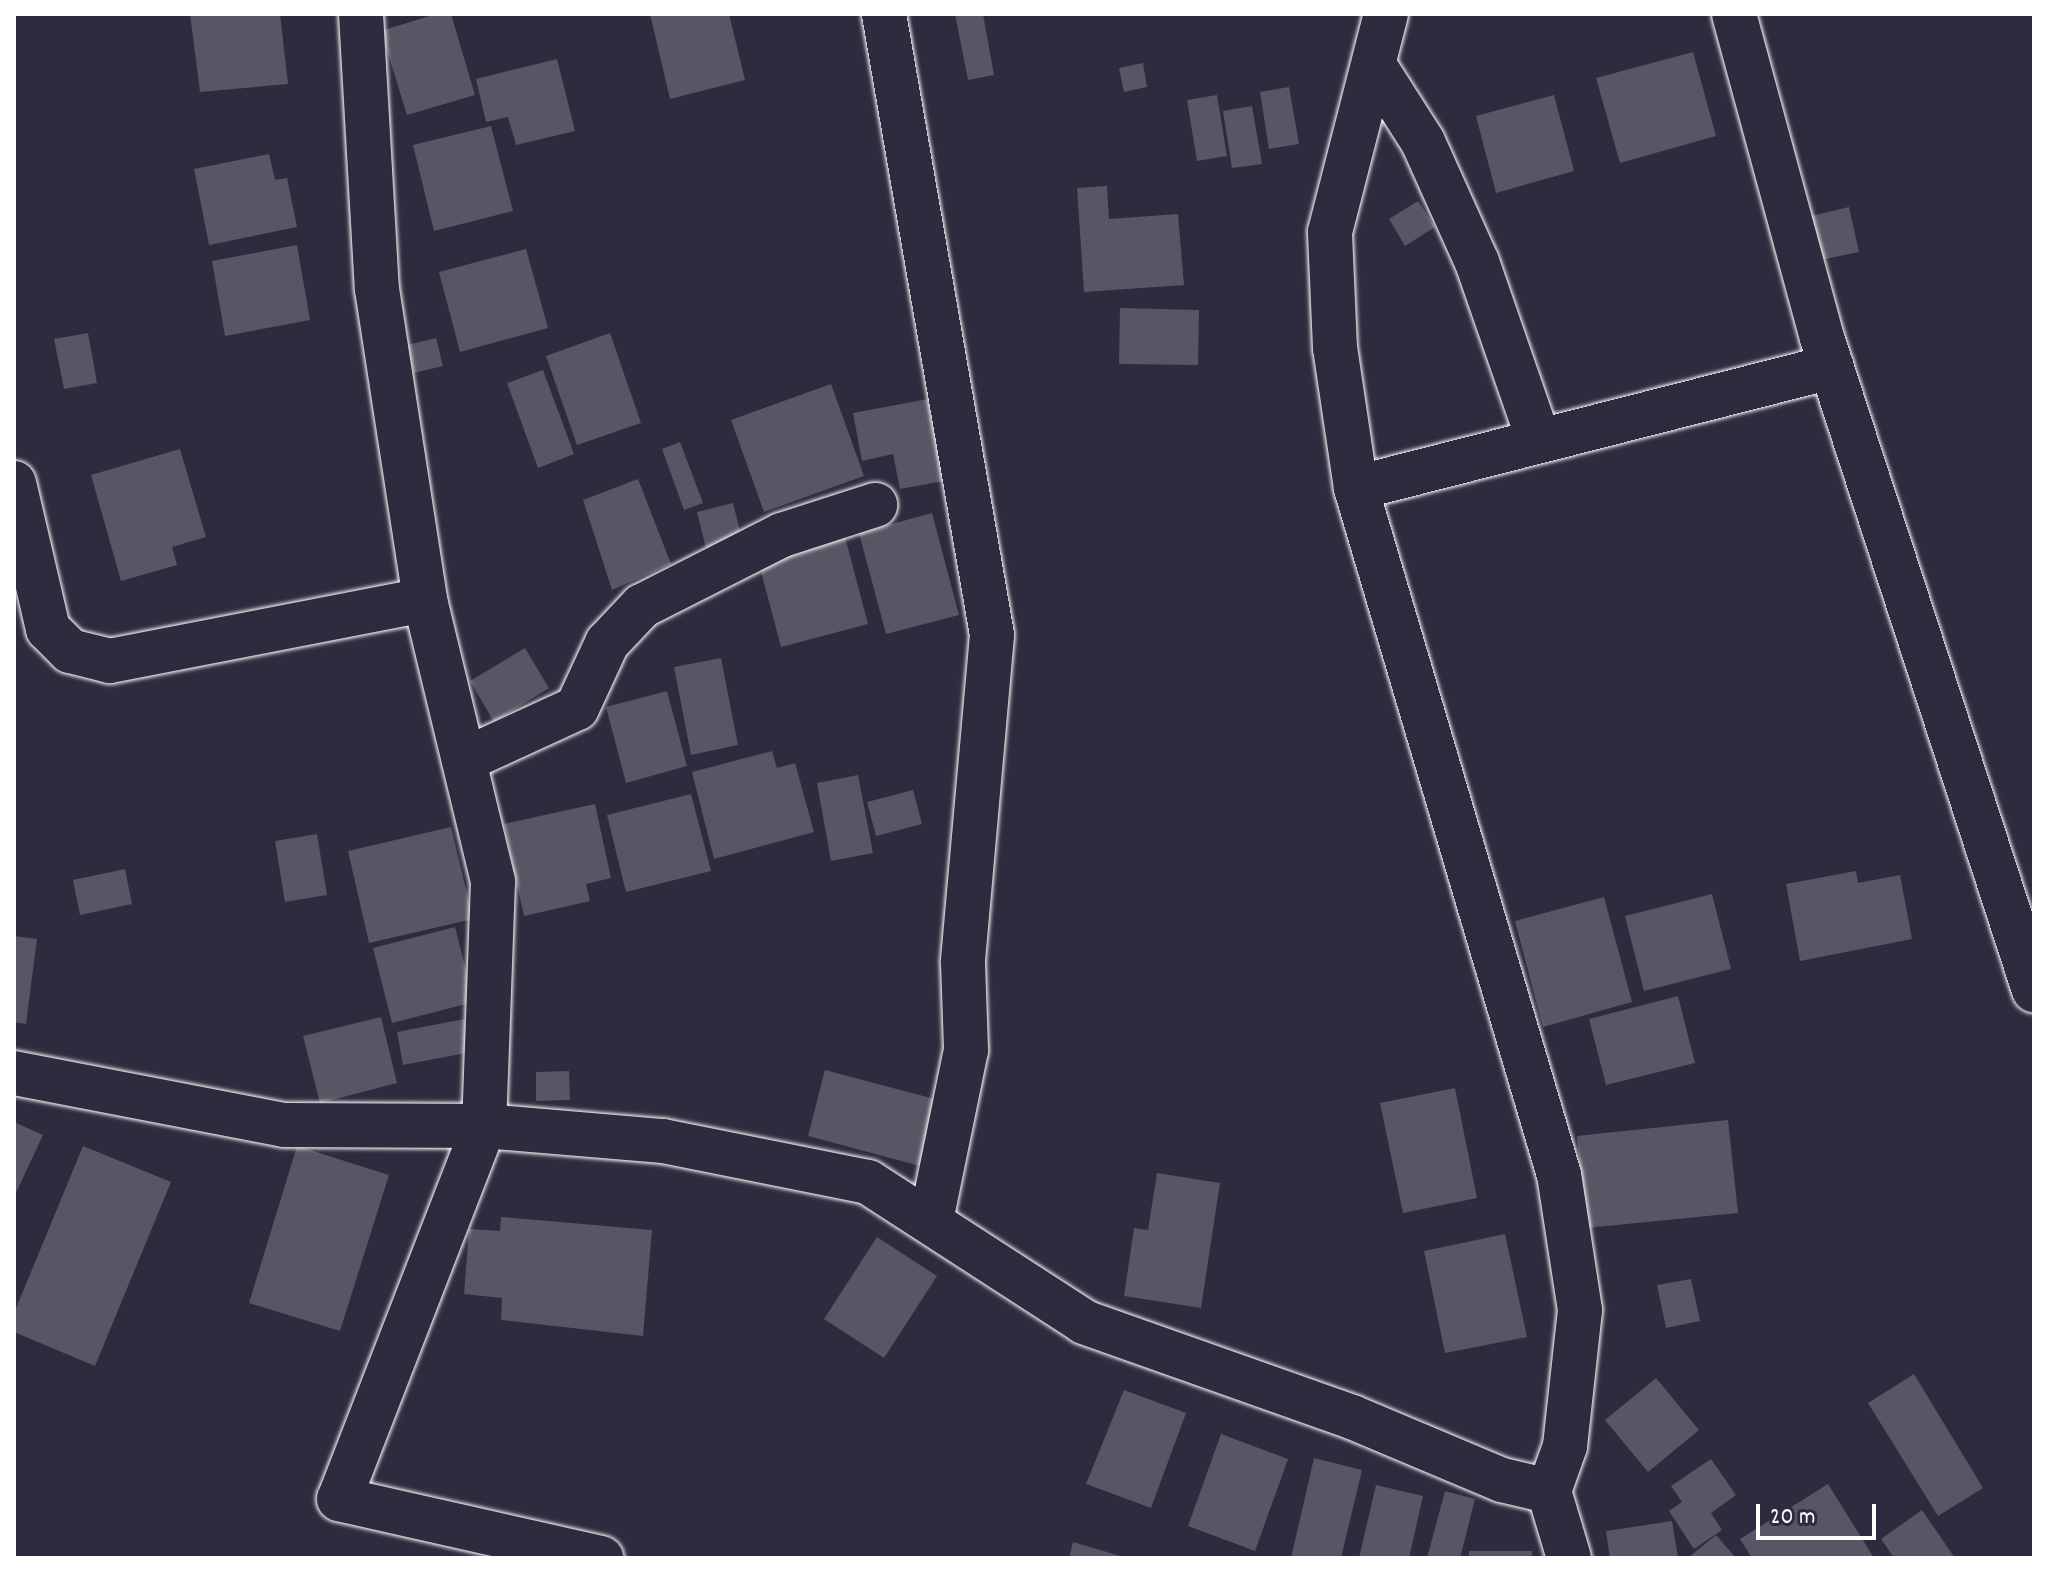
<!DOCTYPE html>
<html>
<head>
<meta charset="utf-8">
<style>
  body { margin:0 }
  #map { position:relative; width:2048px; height:1572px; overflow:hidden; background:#2f2a3d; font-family:Dekko,sans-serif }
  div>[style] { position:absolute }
  .building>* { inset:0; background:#595564 }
  .roads { filter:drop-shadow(0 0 2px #fff) drop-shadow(0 0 2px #fff) }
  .minor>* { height:44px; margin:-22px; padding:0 22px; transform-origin:22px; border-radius:22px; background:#2f2a3d }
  span { translate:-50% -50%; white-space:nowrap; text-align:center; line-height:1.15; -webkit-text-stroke:6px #2f2a3d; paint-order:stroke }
  .frame { position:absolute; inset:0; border:16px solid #fff; pointer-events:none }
  .scale { position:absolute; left:1756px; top:1504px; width:120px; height:36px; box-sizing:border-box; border:4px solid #fff; border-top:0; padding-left:10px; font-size:24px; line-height:28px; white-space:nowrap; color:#fff; -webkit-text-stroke:6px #2f2a3d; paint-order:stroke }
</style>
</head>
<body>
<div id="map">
  <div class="building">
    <i style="clip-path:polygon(190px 14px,280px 14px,288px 84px,200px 92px)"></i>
    <i style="clip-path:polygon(436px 14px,451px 14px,475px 95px,407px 115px,381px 31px)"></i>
    <i style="clip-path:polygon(650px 14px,729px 14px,745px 80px,670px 99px)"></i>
    <i style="clip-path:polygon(955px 14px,983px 14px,994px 75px,968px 80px)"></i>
    <i style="clip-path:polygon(1693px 52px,1716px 136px,1620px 163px,1596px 78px)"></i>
    <i style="clip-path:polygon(557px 59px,575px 131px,516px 145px,508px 117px,486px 122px,476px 79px)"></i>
    <i style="clip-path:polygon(1143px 63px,1147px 87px,1124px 92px,1119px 68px)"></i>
    <i style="clip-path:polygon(1289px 87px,1299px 144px,1269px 149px,1260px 92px)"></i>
    <i style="clip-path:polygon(1217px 95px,1227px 156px,1197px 161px,1187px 100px)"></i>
    <i style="clip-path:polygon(1554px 95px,1574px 171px,1496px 193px,1476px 116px)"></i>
    <i style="clip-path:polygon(1252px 106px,1262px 164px,1232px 168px,1223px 111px)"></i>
    <i style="clip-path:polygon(491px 126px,513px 211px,434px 231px,413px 145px)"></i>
    <i style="clip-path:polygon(269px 154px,275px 180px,287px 178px,297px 227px,209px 245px,194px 169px)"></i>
    <i style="clip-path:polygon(1107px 186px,1109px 219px,1178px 214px,1184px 285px,1084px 292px,1077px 188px)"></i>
    <i style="clip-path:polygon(1418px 201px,1435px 227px,1405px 246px,1389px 219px)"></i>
    <i style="clip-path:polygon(1849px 207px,1859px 252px,1821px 260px,1811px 216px)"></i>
    <i style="clip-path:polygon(297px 245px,310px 320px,225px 336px,212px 261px)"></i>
    <i style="clip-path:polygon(526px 249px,548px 328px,460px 352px,439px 272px)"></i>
    <i style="clip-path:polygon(1120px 308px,1199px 310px,1198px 365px,1119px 364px)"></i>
    <i style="clip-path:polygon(88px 333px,97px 383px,64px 389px,54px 339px)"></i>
    <i style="clip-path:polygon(610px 333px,641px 423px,577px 445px,546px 356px)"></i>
    <i style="clip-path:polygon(436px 338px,443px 366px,414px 373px,407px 345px)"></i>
    <i style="clip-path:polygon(543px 370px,574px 454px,538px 468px,507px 383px)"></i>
    <i style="clip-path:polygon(831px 384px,864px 476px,764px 512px,731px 420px)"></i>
    <i style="clip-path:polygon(928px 399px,944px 481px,900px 489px,893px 454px,862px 461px,853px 413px)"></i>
    <i style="clip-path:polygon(680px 442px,703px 503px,684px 510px,662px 449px)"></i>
    <i style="clip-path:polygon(180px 449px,206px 537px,172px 547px,177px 565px,121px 581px,91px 475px)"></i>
    <i style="clip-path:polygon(638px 479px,671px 564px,612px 590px,583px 500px)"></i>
    <i style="clip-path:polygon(733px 503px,743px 543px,707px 552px,697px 512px)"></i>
    <i style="clip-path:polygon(932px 513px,959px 615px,886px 634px,859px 533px)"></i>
    <i style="clip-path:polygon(845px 537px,868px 624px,781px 647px,758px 560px)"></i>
    <i style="clip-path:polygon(525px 648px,549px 688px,494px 722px,470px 681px)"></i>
    <i style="clip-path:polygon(721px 658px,738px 745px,691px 755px,674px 667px)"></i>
    <i style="clip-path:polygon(667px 691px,687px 766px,626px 783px,606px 707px)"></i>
    <i style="clip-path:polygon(772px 751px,777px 768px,795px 763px,814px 832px,714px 859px,692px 772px)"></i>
    <i style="clip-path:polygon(858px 775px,873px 853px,831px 861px,817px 783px)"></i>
    <i style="clip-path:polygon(913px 790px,922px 824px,876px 836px,867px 802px)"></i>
    <i style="clip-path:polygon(691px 794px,711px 871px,626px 892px,607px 815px)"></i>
    <i style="clip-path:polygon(595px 804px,611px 878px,586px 884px,590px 901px,524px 916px,504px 824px)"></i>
    <i style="clip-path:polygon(451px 827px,473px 919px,369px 943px,348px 851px)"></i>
    <i style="clip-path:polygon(317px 834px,327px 895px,285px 902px,275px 841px)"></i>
    <i style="clip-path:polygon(125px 869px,132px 904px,80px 915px,73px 880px)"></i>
    <i style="clip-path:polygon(1856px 871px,1858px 883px,1900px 875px,1912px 939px,1800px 961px,1786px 884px)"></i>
    <i style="clip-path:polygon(1712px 894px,1731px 969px,1644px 991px,1625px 916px)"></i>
    <i style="clip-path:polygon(1604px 897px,1632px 1002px,1543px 1027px,1515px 921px)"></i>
    <i style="clip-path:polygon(455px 927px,474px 1002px,392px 1023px,373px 948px)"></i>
    <i style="clip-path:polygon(14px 936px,37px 939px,26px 1024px,14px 1022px)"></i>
    <i style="clip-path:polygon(1678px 996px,1695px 1063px,1606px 1085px,1589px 1019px)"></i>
    <i style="clip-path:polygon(381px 1017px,397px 1083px,320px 1103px,303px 1036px)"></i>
    <i style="clip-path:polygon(464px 1019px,471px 1052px,403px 1065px,397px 1032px)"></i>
    <i style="clip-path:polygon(825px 1070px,942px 1101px,924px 1167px,808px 1136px)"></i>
    <i style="clip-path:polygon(569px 1071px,570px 1100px,536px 1101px,536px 1072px)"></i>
    <i style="clip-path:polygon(1455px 1088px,1477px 1198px,1403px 1213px,1380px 1103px)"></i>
    <i style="clip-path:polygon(1728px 1120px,1738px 1213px,1586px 1228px,1577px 1136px)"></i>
    <i style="clip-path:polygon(14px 1122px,43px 1135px,14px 1197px)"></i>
    <i style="clip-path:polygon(83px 1146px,171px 1182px,95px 1366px,14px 1332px,14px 1313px)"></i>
    <i style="clip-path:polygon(297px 1146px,389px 1175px,340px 1331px,249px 1303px)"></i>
    <i style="clip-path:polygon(1157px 1173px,1220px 1183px,1201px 1308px,1124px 1296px,1134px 1228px,1148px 1230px)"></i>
    <i style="clip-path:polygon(501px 1217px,652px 1230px,643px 1336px,501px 1320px,502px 1298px,464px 1294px,469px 1229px,500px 1231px)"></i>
    <i style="clip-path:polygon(1505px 1234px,1527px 1337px,1445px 1353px,1424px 1251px)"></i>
    <i style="clip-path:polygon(877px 1237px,937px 1276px,884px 1358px,824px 1319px)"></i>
    <i style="clip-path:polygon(1691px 1279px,1700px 1321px,1666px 1328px,1657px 1285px)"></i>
    <i style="clip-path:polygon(1914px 1374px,1983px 1488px,1938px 1516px,1868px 1403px)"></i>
    <i style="clip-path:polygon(1656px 1378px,1699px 1430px,1648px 1472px,1605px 1420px)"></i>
    <i style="clip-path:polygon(1124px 1390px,1186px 1413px,1151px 1508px,1086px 1484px)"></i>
    <i style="clip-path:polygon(1221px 1434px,1288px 1459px,1255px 1551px,1188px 1526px)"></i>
    <i style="clip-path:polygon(1314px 1458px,1362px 1470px,1341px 1558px,1291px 1558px)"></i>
    <i style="clip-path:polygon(1711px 1459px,1736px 1495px,1711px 1513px,1722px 1530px,1694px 1549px,1669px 1511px,1682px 1502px,1671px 1486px)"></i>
    <i style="clip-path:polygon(1828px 1484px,1874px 1558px,1752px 1558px,1740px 1539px)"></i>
    <i style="clip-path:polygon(1376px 1485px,1423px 1496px,1409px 1558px,1359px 1558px)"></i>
    <i style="clip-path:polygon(1445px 1491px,1475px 1499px,1460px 1558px,1427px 1558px)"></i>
    <i style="clip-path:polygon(1922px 1510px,1955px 1558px,1894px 1558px,1881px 1539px)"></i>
    <i style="clip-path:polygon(1672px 1521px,1678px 1558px,1610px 1558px,1606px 1531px)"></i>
    <i style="clip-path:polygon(1716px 1535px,1736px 1558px,1688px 1558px)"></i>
    <i style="clip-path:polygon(1073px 1542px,1124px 1557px,1123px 1558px,1069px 1558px)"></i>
    <i style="clip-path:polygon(1469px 1551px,1532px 1551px,1532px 1558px,1469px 1558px)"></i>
  </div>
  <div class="roads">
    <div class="minor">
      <i style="left:361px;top:14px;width:275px;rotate:86.7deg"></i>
      <i style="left:377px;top:289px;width:315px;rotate:81.2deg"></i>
      <i style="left:425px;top:600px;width:290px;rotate:76.4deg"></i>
      <i style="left:493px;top:882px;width:244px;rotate:92.1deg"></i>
      <i style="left:484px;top:1126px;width:400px;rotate:111.2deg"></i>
      <i style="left:339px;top:1499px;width:269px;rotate:12.7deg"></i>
      <i style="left:884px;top:14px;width:630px;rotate:80.13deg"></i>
      <i style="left:992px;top:635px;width:329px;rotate:95.1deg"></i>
      <i style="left:963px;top:963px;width:87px;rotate:88deg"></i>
      <i style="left:966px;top:1050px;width:175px;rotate:101.6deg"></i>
      <i style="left:1734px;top:14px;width:336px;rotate:74.8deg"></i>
      <i style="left:1822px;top:338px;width:686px;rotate:71.99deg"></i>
      <i style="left:1374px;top:65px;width:91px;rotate:57.5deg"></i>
      <i style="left:1423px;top:142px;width:132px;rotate:65.8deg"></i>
      <i style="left:1477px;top:262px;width:189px;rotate:70.9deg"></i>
      <i style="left:14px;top:483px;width:150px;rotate:76.9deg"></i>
      <i style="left:48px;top:629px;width:31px;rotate:45deg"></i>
      <i style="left:70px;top:651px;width:41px;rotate:14deg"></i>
      <i style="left:110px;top:661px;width:321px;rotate:-11deg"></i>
      <i style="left:1356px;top:488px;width:491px;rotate:-14.3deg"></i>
      <i style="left:464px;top:760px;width:124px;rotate:-24.7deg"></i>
      <i style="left:577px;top:708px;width:72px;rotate:-65.2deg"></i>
      <i style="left:607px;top:643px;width:51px;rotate:-46.6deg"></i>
      <i style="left:642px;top:606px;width:157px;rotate:-26.9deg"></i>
      <i style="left:782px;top:535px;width:98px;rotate:-17.9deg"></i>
      <i style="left:14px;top:1073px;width:275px;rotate:10.9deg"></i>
      <i style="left:284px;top:1125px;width:200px;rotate:0.3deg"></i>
      <i style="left:484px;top:1126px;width:180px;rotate:4.8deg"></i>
      <i style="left:663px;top:1141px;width:209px;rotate:11.3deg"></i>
      <i style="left:868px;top:1182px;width:257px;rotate:32.9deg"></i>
      <i style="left:1084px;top:1322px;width:284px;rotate:19.5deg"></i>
      <i style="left:1352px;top:1417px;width:163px;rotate:22.8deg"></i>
      <i style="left:1502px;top:1480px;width:48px;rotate:13.2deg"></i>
      <i style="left:1549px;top:1491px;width:48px;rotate:-70.4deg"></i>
      <i style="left:1565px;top:1446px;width:137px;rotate:-83.7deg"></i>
      <i style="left:1580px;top:1310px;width:137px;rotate:-98.8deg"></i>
      <i style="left:1559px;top:1175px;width:716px;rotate:-106.46deg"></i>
      <i style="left:1356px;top:488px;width:142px;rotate:-98.5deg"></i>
      <i style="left:1335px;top:348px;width:116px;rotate:-92.5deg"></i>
      <i style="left:1330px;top:232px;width:225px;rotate:-75.6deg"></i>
      <i style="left:1549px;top:1491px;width:70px;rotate:73.4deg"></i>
    </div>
  </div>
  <div class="frame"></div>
  <div class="scale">20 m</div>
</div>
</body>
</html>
